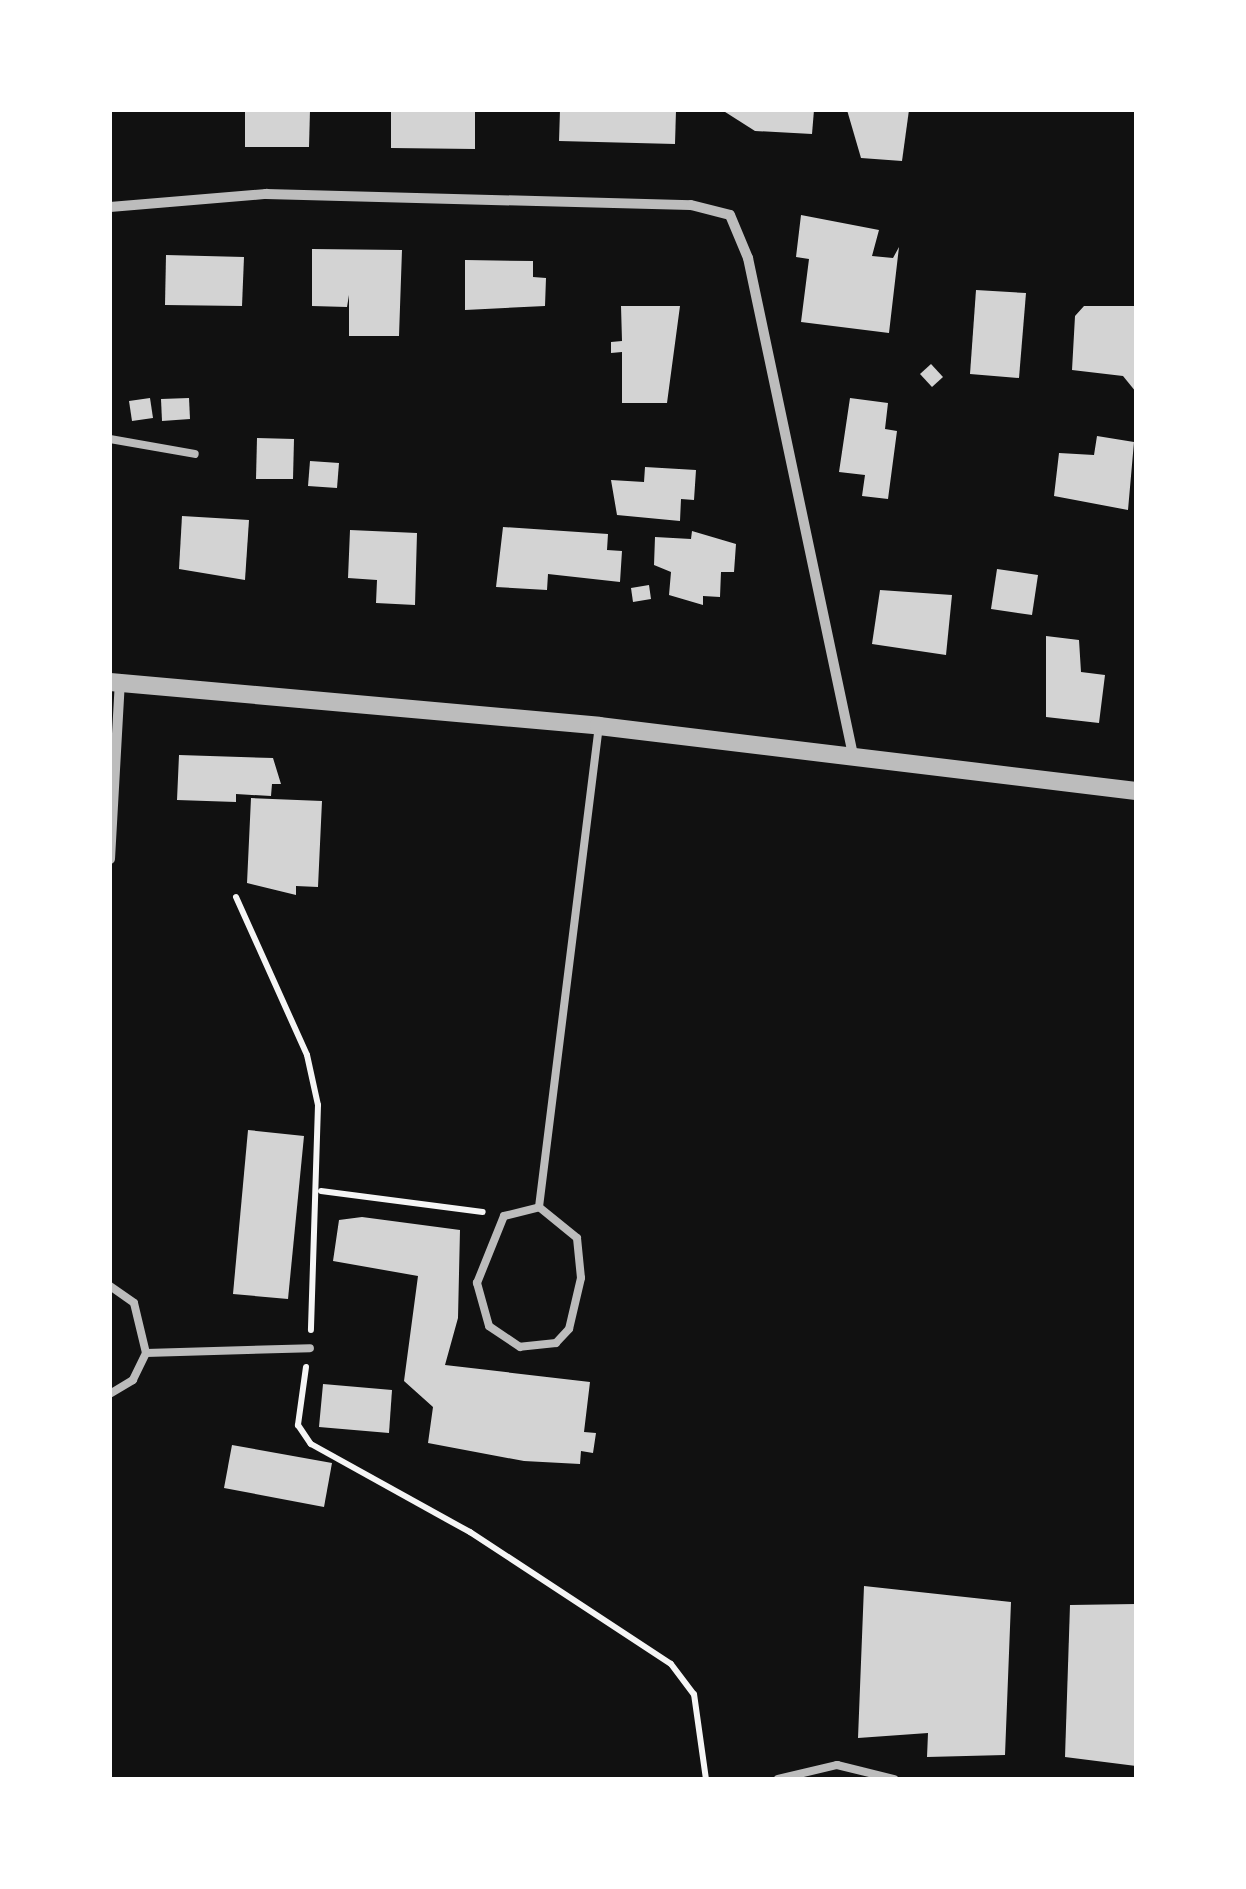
<!DOCTYPE html>
<html>
<head>
<meta charset="utf-8">
<style>
  body { margin:0 }
  #map { position:relative; width:1246px; height:1889px; overflow:hidden; background:#111; font-family:"Titillium Web",sans-serif }
  div>[style] { position:absolute }
  .building>* { inset:0; background:#d3d3d3 }
  .path>* { height:6px; margin:-3px; padding:0 3px; transform-origin:3px; border-radius:3px; background:#f5f5f5 }
  .service>* { height:8px; margin:-4px; padding:0 4px; transform-origin:4px; border-radius:4px; background:#bcbcbc }
  .minor>* { height:10px; margin:-5px; padding:0 5px; transform-origin:5px; border-radius:5px; background:#bcbcbc }
  .tertiary>* { height:18px; margin:-9px; padding:0 9px; transform-origin:9px; border-radius:9px; background:#bcbcbc }
  span { translate:-50% -50%; white-space:nowrap; text-align:center; line-height:1.15; -webkit-text-stroke:8px #fff; paint-order:stroke }
  .frame { position:absolute; inset:0; border:112px solid #fff; pointer-events:none }
</style>
</head>
<body>
<div id="map">
  <div class="building">
    <i style="clip-path:polygon(245px 110px,310px 110px,309px 147px,245px 147px)"></i>
    <i style="clip-path:polygon(475px 110px,475px 149px,391px 148px,391px 111px)"></i>
    <i style="clip-path:polygon(560px 110px,676px 110px,675px 144px,559px 141px)"></i>
    <i style="clip-path:polygon(722px 110px,814px 110px,812px 134px,755px 131px)"></i>
    <i style="clip-path:polygon(847px 110px,909px 110px,902px 161px,861px 158px)"></i>
    <i style="clip-path:polygon(801px 215px,879px 230px,872px 256px,893px 258px,899px 247px,889px 333px,801px 322px,809px 259px,796px 257px)"></i>
    <i style="clip-path:polygon(312px 249px,402px 250px,399px 336px,349px 336px,349px 295px,347px 307px,312px 306px)"></i>
    <i style="clip-path:polygon(166px 255px,244px 257px,242px 306px,165px 305px)"></i>
    <i style="clip-path:polygon(465px 260px,533px 261px,533px 277px,546px 278px,545px 306px,465px 310px)"></i>
    <i style="clip-path:polygon(976px 290px,1026px 293px,1019px 378px,970px 374px)"></i>
    <i style="clip-path:polygon(621px 306px,680px 306px,667px 403px,622px 403px,622px 352px,611px 353px,611px 342px,622px 341px)"></i>
    <i style="clip-path:polygon(1084px 306px,1136px 306px,1136px 392px,1123px 376px,1072px 370px,1075px 316px)"></i>
    <i style="clip-path:polygon(931px 364px,943px 377px,932px 387px,920px 374px)"></i>
    <i style="clip-path:polygon(150px 398px,153px 418px,132px 421px,129px 401px)"></i>
    <i style="clip-path:polygon(189px 398px,190px 419px,162px 421px,161px 399px)"></i>
    <i style="clip-path:polygon(850px 398px,888px 403px,885px 429px,897px 431px,888px 499px,862px 496px,865px 475px,839px 472px)"></i>
    <i style="clip-path:polygon(1097px 436px,1134px 442px,1128px 510px,1054px 496px,1059px 453px,1094px 455px)"></i>
    <i style="clip-path:polygon(257px 438px,294px 439px,293px 479px,256px 479px)"></i>
    <i style="clip-path:polygon(310px 461px,339px 463px,337px 488px,308px 486px)"></i>
    <i style="clip-path:polygon(645px 467px,696px 470px,694px 500px,681px 499px,680px 521px,617px 515px,611px 480px,644px 482px)"></i>
    <i style="clip-path:polygon(182px 516px,249px 520px,245px 580px,179px 569px)"></i>
    <i style="clip-path:polygon(503px 527px,608px 534px,607px 550px,622px 551px,620px 582px,548px 574px,547px 590px,496px 587px)"></i>
    <i style="clip-path:polygon(350px 530px,417px 533px,415px 605px,376px 603px,377px 580px,348px 578px)"></i>
    <i style="clip-path:polygon(692px 531px,736px 544px,734px 572px,721px 572px,720px 597px,703px 596px,703px 605px,669px 595px,671px 572px,654px 565px,655px 537px,691px 539px)"></i>
    <i style="clip-path:polygon(997px 569px,1038px 575px,1032px 615px,991px 609px)"></i>
    <i style="clip-path:polygon(649px 585px,651px 599px,633px 602px,631px 588px)"></i>
    <i style="clip-path:polygon(880px 590px,952px 595px,946px 655px,872px 644px)"></i>
    <i style="clip-path:polygon(1046px 636px,1079px 640px,1081px 672px,1105px 675px,1099px 723px,1046px 717px)"></i>
    <i style="clip-path:polygon(179px 755px,273px 758px,281px 784px,272px 784px,271px 796px,236px 794px,236px 802px,177px 800px)"></i>
    <i style="clip-path:polygon(251px 798px,322px 801px,318px 887px,296px 886px,296px 895px,247px 883px)"></i>
    <i style="clip-path:polygon(248px 1130px,304px 1136px,288px 1299px,233px 1294px)"></i>
    <i style="clip-path:polygon(362px 1217px,460px 1230px,458px 1318px,445px 1365px,590px 1382px,584px 1432px,596px 1433px,593px 1453px,581px 1451px,580px 1464px,524px 1461px,428px 1443px,433px 1407px,404px 1381px,418px 1276px,333px 1261px,339px 1220px)"></i>
    <i style="clip-path:polygon(323px 1384px,392px 1390px,389px 1433px,319px 1427px)"></i>
    <i style="clip-path:polygon(232px 1445px,332px 1463px,324px 1507px,224px 1488px)"></i>
    <i style="clip-path:polygon(864px 1586px,1011px 1602px,1005px 1755px,927px 1757px,928px 1733px,858px 1738px)"></i>
    <i style="clip-path:polygon(1136px 1604px,1136px 1766px,1065px 1757px,1070px 1605px)"></i>
  </div>
  <div class="path">
    <i style="left:236px;top:897px;width:173px;rotate:65.8deg"></i>
    <i style="left:307px;top:1055px;width:51px;rotate:77.6deg"></i>
    <i style="left:318px;top:1105px;width:225px;rotate:91.8deg"></i>
    <i style="left:321px;top:1191px;width:163px;rotate:7.4deg"></i>
    <i style="left:306px;top:1367px;width:59px;rotate:97.9deg"></i>
    <i style="left:298px;top:1425px;width:23px;rotate:56deg"></i>
    <i style="left:311px;top:1444px;width:182px;rotate:29deg"></i>
    <i style="left:470px;top:1532px;width:240px;rotate:33.3deg"></i>
    <i style="left:671px;top:1664px;width:38px;rotate:53deg"></i>
    <i style="left:694px;top:1694px;width:86px;rotate:82deg"></i>
  </div>
  <div class="service">
    <i style="left:110px;top:439px;width:86px;rotate:10deg"></i>
    <i style="left:539px;top:1207px;width:49px;rotate:39.2deg"></i>
    <i style="left:577px;top:1238px;width:40px;rotate:84.3deg"></i>
    <i style="left:581px;top:1278px;width:52px;rotate:103.2deg"></i>
    <i style="left:569px;top:1329px;width:19px;rotate:133deg"></i>
    <i style="left:556px;top:1343px;width:36px;rotate:174deg"></i>
    <i style="left:520px;top:1347px;width:37px;rotate:-146deg"></i>
    <i style="left:489px;top:1326px;width:45px;rotate:-105.6deg"></i>
    <i style="left:477px;top:1283px;width:72px;rotate:-68.1deg"></i>
    <i style="left:504px;top:1216px;width:36px;rotate:-14deg"></i>
    <i style="left:539px;top:1207px;width:483px;rotate:-82.9deg"></i>
    <i style="left:110px;top:1286px;width:29px;rotate:35deg"></i>
    <i style="left:134px;top:1303px;width:51px;rotate:76.5deg"></i>
    <i style="left:146px;top:1353px;width:30px;rotate:116deg"></i>
    <i style="left:133px;top:1380px;width:27px;rotate:149deg"></i>
    <i style="left:146px;top:1353px;width:164px;rotate:-1.7deg"></i>
    <i style="left:778px;top:1779px;width:61px;rotate:-13.3deg"></i>
    <i style="left:837px;top:1765px;width:59px;rotate:13.8deg"></i>
  </div>
  <div class="minor">
    <i style="left:110px;top:207px;width:157px;rotate:-4.8deg"></i>
    <i style="left:266px;top:194px;width:425px;rotate:1.5deg"></i>
    <i style="left:691px;top:205px;width:40px;rotate:14.4deg"></i>
    <i style="left:730px;top:215px;width:47px;rotate:67.3deg"></i>
    <i style="left:748px;top:258px;width:508px;rotate:78.07deg"></i>
    <i style="left:110px;top:859px;width:177px;rotate:-86.8deg"></i>
  </div>
  <div class="tertiary">
    <i style="left:110px;top:682px;width:491px;rotate:5.1deg"></i>
    <i style="left:599px;top:726px;width:541px;rotate:6.9deg"></i>
  </div>
  <div class="frame"></div>
</div>
</body>
</html>
